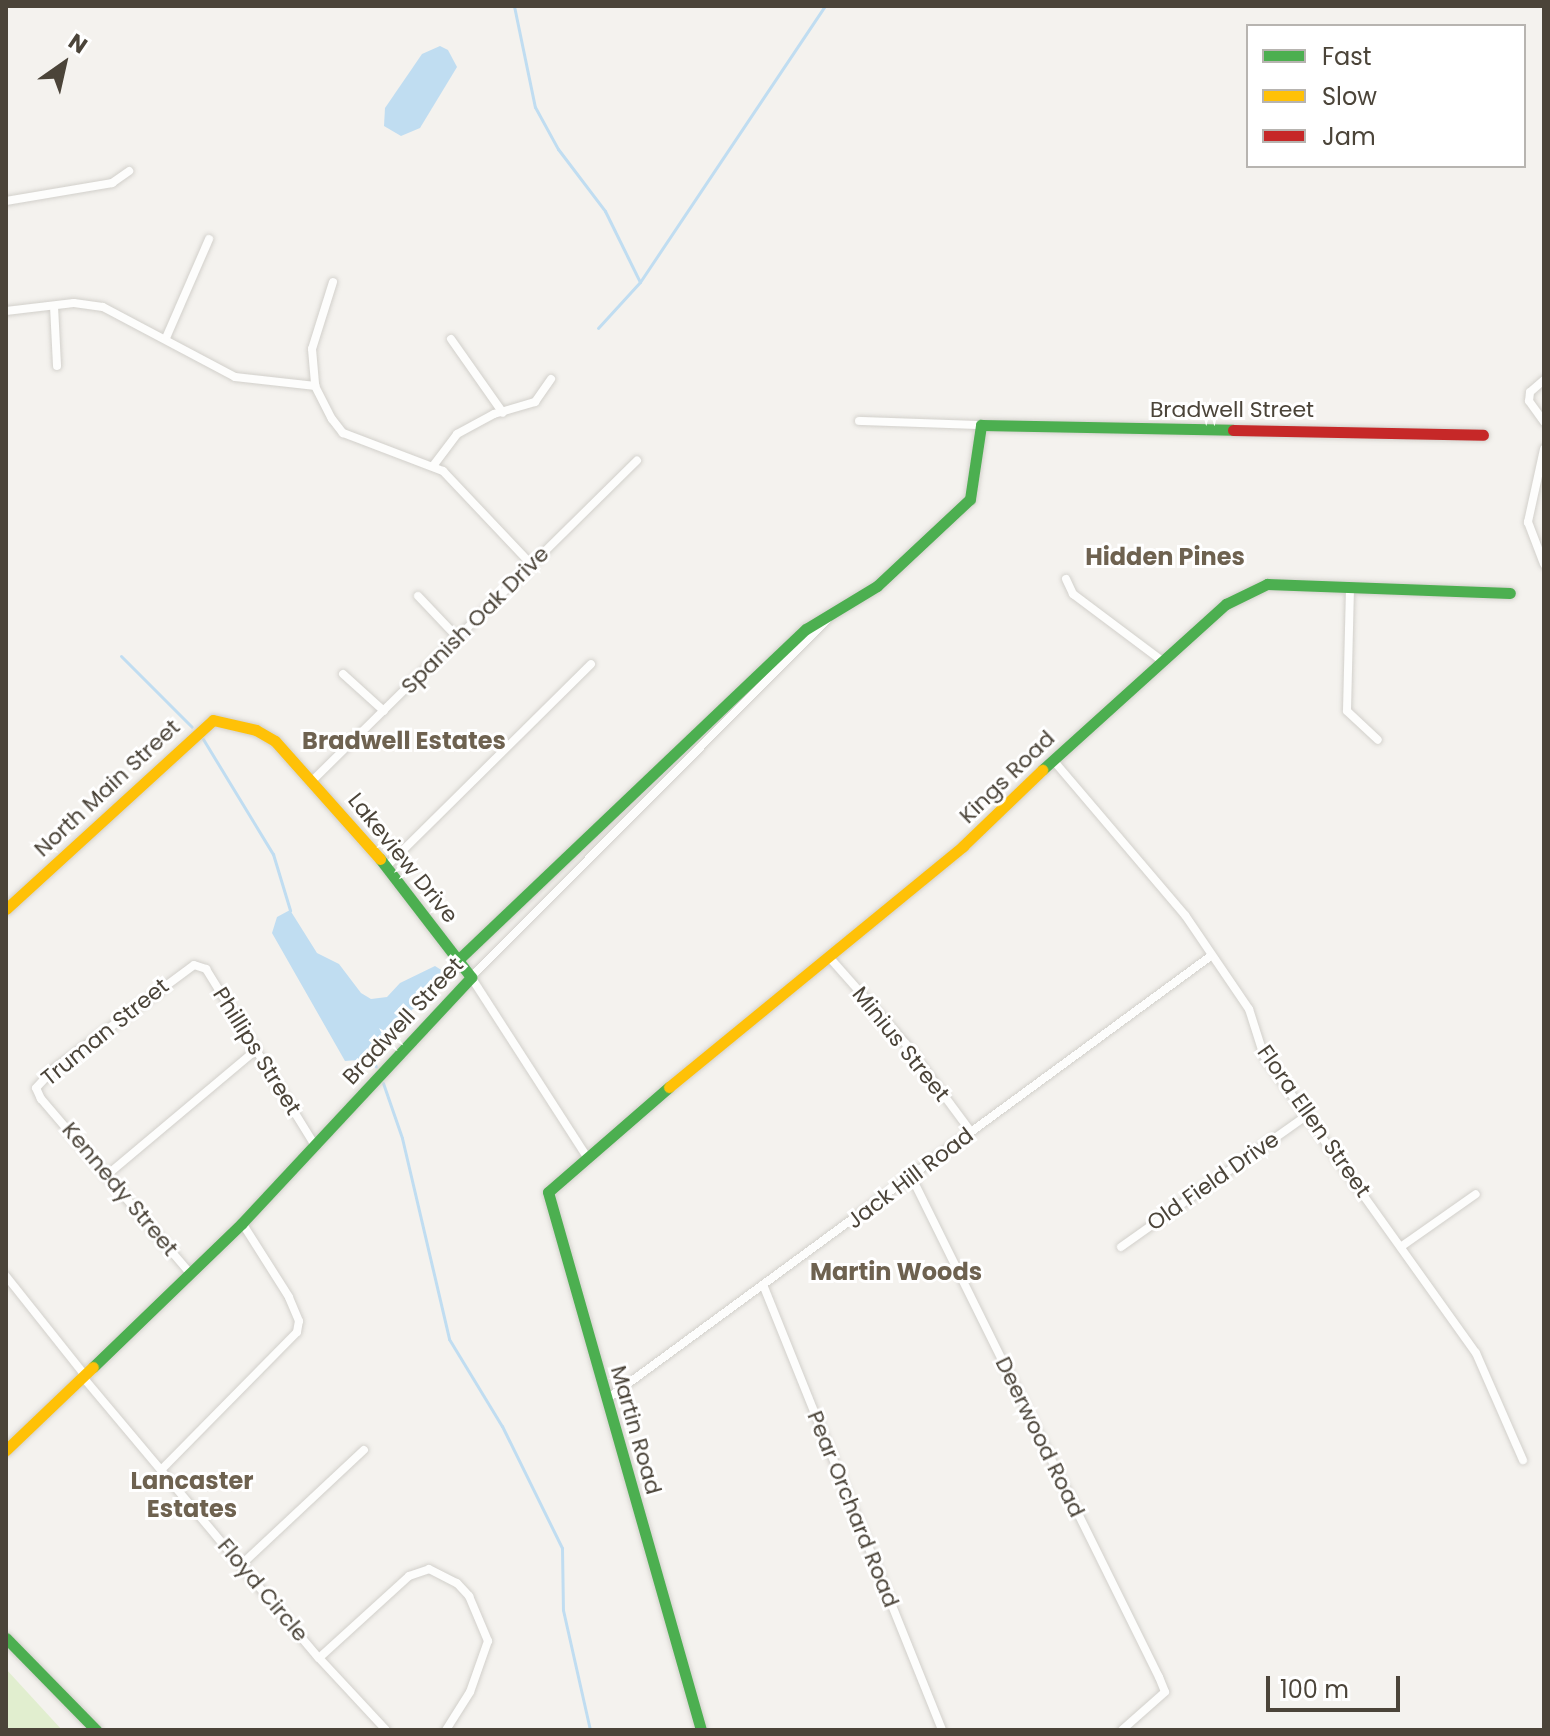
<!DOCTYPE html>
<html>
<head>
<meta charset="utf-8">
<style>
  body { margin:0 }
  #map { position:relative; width:1550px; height:1736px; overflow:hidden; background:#f4f2ee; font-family:Poppins,sans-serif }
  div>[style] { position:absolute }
  .green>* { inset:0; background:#e1eecf }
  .water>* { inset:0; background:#c0ddf1 }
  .stream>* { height:3px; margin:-1.5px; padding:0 1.5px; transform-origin:1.5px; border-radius:1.5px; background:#c0ddf1 }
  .roads { filter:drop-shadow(0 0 2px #d2d0cb) drop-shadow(0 0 2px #d2d0cb) }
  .street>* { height:8px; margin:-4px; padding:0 4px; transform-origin:4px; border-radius:4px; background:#fdfdfc }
  .fast>* { height:11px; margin:-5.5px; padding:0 5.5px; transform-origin:5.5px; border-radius:5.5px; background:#4caf50 }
  .slow>* { height:11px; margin:-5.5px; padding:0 5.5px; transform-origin:5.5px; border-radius:5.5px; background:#ffc107 }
  .jam>* { height:11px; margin:-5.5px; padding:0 5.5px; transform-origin:5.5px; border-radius:5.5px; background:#c62828 }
  span { translate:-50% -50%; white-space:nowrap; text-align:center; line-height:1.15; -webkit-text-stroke:6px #fff; paint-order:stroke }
  .street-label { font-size:22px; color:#4b4439 }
  .neighbourhood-label { font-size:24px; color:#6e6250; font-weight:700 }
  .frame { position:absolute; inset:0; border:8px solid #4b4439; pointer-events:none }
  .legend { position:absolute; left:1246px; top:24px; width:280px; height:144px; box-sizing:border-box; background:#fff; border:2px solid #b7b4b0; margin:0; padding:10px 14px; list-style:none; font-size:24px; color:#4b4439 }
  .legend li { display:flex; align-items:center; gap:16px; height:40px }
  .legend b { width:40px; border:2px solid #b7b4b0 }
  .north { position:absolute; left:24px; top:24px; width:80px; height:80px; -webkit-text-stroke:6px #fff; paint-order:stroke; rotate:34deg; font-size:22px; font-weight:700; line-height:32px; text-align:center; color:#4b4439 }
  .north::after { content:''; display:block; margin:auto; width:28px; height:36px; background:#4b4439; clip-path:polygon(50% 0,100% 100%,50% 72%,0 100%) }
  .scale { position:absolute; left:1266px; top:1676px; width:134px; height:36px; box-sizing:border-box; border:4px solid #4b4439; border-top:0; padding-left:10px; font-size:24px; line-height:28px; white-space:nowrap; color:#4b4439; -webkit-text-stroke:6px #fff; paint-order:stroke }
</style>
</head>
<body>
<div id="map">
  <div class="green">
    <i style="clip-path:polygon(6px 1669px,62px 1730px,6px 1730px)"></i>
  </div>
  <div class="water">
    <i style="clip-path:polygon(440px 46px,448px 50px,457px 67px,420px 128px,401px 136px,384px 126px,385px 108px,422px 54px)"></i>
    <i style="clip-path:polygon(290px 910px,317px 953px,339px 964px,361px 993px,371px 999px,387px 997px,400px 983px,435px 966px,446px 973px,442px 982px,358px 1060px,345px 1061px,272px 933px,277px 917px)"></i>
  </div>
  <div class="stream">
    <i style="left:514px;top:6px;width:103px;rotate:78.3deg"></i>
    <i style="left:535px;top:107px;width:48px;rotate:61.3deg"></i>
    <i style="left:558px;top:149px;width:78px;rotate:52.8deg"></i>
    <i style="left:605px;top:211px;width:79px;rotate:63.8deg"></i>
    <i style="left:598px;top:328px;width:62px;rotate:-47.6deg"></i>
    <i style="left:640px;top:282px;width:332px;rotate:-56.2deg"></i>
    <i style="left:121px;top:656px;width:100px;rotate:45deg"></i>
    <i style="left:203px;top:739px;width:135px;rotate:58.7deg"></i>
    <i style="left:273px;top:854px;width:59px;rotate:73.1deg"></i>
    <i style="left:369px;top:1051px;width:17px;rotate:66deg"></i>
    <i style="left:383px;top:1083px;width:58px;rotate:70.9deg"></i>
    <i style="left:402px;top:1138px;width:206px;rotate:76.8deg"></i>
    <i style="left:449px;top:1339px;width:102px;rotate:58.7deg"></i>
    <i style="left:502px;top:1426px;width:136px;rotate:63.8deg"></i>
    <i style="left:562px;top:1548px;width:62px;rotate:89.1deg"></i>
    <i style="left:563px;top:1610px;width:123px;rotate:77.3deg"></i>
  </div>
  <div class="roads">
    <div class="street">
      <i style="left:6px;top:201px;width:108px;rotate:-9.6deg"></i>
      <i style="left:112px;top:183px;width:21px;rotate:-35deg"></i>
      <i style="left:333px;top:282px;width:70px;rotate:107.4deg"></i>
      <i style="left:312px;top:349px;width:37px;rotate:85deg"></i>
      <i style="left:315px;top:386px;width:37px;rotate:63deg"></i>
      <i style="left:332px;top:419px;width:18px;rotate:52deg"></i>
      <i style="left:343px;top:433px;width:107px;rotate:20.8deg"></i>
      <i style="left:443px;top:471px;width:128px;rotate:46.6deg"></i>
      <i style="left:54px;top:306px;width:60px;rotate:87.1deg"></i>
      <i style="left:6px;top:311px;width:68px;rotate:-6.7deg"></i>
      <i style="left:74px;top:303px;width:29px;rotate:8deg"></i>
      <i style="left:103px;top:307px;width:149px;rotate:27.9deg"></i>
      <i style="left:235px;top:377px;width:81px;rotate:6.4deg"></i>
      <i style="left:166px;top:338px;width:108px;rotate:-66.5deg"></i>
      <i style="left:451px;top:339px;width:90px;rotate:54.9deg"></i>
      <i style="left:1544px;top:380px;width:18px;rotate:139deg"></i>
      <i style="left:1530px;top:392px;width:9px;rotate:96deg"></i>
      <i style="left:1529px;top:401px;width:26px;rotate:54deg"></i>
      <i style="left:859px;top:421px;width:122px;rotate:1.9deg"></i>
      <i style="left:1544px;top:449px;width:75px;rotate:102.4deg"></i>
      <i style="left:1528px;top:522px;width:45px;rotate:69.1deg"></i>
      <i style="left:433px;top:466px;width:40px;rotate:-53deg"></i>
      <i style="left:457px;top:434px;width:42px;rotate:-28.4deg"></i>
      <i style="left:494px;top:414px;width:43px;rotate:-16.3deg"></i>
      <i style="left:535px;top:402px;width:28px;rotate:-55deg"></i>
      <i style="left:1066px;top:579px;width:17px;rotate:65deg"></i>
      <i style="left:1073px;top:594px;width:110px;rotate:36.9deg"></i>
      <i style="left:1350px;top:588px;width:123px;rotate:91.4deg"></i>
      <i style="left:1347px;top:711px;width:42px;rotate:43.1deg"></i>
      <i style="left:418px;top:596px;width:57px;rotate:46.4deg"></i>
      <i style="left:343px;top:674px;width:55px;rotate:42.1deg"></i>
      <i style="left:1053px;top:760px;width:204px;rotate:49.6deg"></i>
      <i style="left:1185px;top:915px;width:114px;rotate:55.8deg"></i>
      <i style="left:1249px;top:1009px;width:49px;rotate:72.3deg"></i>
      <i style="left:1264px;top:1056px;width:365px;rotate:54.5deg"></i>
      <i style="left:1476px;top:1353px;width:117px;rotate:66.3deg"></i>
      <i style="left:313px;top:780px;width:455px;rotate:-44.6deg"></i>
      <i style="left:387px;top:866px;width:287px;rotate:-44.7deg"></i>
      <i style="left:829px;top:957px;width:116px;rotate:48.5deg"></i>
      <i style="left:906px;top:1044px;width:109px;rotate:53.5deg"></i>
      <i style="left:587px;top:1157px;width:214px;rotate:-122.8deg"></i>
      <i style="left:471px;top:977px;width:506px;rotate:-45.08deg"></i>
      <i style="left:107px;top:1175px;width:194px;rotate:-40deg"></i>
      <i style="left:912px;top:1178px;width:557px;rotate:63.67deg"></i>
      <i style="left:1159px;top:1677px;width:16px;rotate:68deg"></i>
      <i style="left:1165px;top:1692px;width:57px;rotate:138.5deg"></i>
      <i style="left:1402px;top:1246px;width:90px;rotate:-35.1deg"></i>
      <i style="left:1121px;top:1247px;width:227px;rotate:-35.3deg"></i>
      <i style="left:189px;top:1272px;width:228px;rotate:-130.5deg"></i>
      <i style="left:41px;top:1099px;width:12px;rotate:-114deg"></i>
      <i style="left:36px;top:1088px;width:26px;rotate:-47deg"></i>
      <i style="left:54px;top:1069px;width:174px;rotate:-36.6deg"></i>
      <i style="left:194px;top:965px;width:13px;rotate:18deg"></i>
      <i style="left:206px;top:969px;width:206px;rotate:58.3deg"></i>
      <i style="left:6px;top:1276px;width:125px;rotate:51.5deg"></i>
      <i style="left:764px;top:1287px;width:477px;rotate:68.1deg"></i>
      <i style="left:82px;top:1376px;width:368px;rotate:50deg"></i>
      <i style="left:607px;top:1399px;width:750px;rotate:-36.27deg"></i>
      <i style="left:162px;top:1469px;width:192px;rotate:-45.4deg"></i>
      <i style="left:297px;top:1332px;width:11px;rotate:-80deg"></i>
      <i style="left:299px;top:1321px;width:26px;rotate:-113deg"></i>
      <i style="left:289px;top:1297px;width:88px;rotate:-122.4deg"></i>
      <i style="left:242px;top:1564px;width:167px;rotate:-43.1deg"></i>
      <i style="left:386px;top:1730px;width:98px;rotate:-132.9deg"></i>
      <i style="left:319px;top:1658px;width:122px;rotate:-42.3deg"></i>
      <i style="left:409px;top:1576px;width:21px;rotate:-19deg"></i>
      <i style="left:429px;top:1569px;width:31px;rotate:27deg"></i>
      <i style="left:457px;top:1583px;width:18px;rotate:47deg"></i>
      <i style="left:469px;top:1596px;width:49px;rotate:67.1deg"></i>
      <i style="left:488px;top:1641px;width:54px;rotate:109.4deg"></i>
      <i style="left:470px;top:1692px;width:45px;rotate:122.3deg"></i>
    </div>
    <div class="fast">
      <i style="left:1042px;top:770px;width:248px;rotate:-42.1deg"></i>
      <i style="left:1226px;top:604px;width:46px;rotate:-26deg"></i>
      <i style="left:1267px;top:584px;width:243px;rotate:2.1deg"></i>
      <i style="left:458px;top:960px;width:480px;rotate:-43.6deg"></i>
      <i style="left:806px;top:629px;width:83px;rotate:-31.2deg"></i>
      <i style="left:877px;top:586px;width:127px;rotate:-43.1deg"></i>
      <i style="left:970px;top:499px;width:75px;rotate:-81.5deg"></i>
      <i style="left:981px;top:425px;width:252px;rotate:1.1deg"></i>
      <i style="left:669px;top:1087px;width:160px;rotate:139deg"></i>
      <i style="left:548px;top:1192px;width:559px;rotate:74.12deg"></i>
      <i style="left:93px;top:1367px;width:207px;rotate:-44deg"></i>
      <i style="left:242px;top:1223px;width:336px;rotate:-47deg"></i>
      <i style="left:471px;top:977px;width:149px;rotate:-127.6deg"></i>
      <i style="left:6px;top:1638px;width:129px;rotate:45.6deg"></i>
    </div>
    <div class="slow">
      <i style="left:6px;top:909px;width:280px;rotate:-42.4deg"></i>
      <i style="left:213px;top:720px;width:44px;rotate:13.1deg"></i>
      <i style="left:256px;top:730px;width:22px;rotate:30deg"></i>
      <i style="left:275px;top:741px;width:158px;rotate:48.3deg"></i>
      <i style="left:669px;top:1087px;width:380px;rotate:-39.3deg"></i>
      <i style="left:963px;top:846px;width:110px;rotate:-43.9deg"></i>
      <i style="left:6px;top:1450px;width:120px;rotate:-43.7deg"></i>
    </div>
    <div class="jam">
      <i style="left:1233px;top:430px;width:250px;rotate:1.1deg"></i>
    </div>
  </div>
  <div class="street-label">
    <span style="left:1232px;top:410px">Bradwell Street</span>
    <span style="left:475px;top:620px;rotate:-45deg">Spanish Oak Drive</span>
    <span style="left:1007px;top:777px;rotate:-44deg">Kings Road</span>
    <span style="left:107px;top:788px;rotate:-43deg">North Main Street</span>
    <span style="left:403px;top:858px;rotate:51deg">Lakeview Drive</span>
    <span style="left:403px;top:1021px;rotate:-47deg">Bradwell Street</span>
    <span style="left:105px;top:1032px;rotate:-39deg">Truman Street</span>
    <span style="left:901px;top:1044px;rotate:51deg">Minius Street</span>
    <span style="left:257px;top:1051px;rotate:58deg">Phillips Street</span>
    <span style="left:1314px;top:1121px;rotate:55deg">Flora Ellen Street</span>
    <span style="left:910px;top:1178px;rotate:-37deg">Jack Hill Road</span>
    <span style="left:1213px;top:1181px;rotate:-35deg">Old Field Drive</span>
    <span style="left:120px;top:1189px;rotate:50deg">Kennedy Street</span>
    <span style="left:636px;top:1430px;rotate:74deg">Martin Road</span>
    <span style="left:1040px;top:1437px;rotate:64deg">Deerwood Road</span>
    <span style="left:853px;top:1509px;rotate:68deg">Pear Orchard Road</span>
    <span style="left:263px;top:1590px;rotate:50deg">Floyd Circle</span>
  </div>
  <div class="neighbourhood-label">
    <span style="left:1165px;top:557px">Hidden Pines</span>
    <span style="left:404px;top:741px">Bradwell Estates</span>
    <span style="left:896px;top:1272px">Martin Woods</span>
    <span style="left:192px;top:1495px">Lancaster<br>Estates</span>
  </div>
  <div class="frame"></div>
  <ul class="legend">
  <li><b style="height:10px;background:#4caf50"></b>Fast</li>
  <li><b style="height:10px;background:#ffc107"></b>Slow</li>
  <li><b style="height:10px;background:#c62828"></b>Jam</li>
  </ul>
  <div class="north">N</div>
  <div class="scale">100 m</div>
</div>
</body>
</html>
